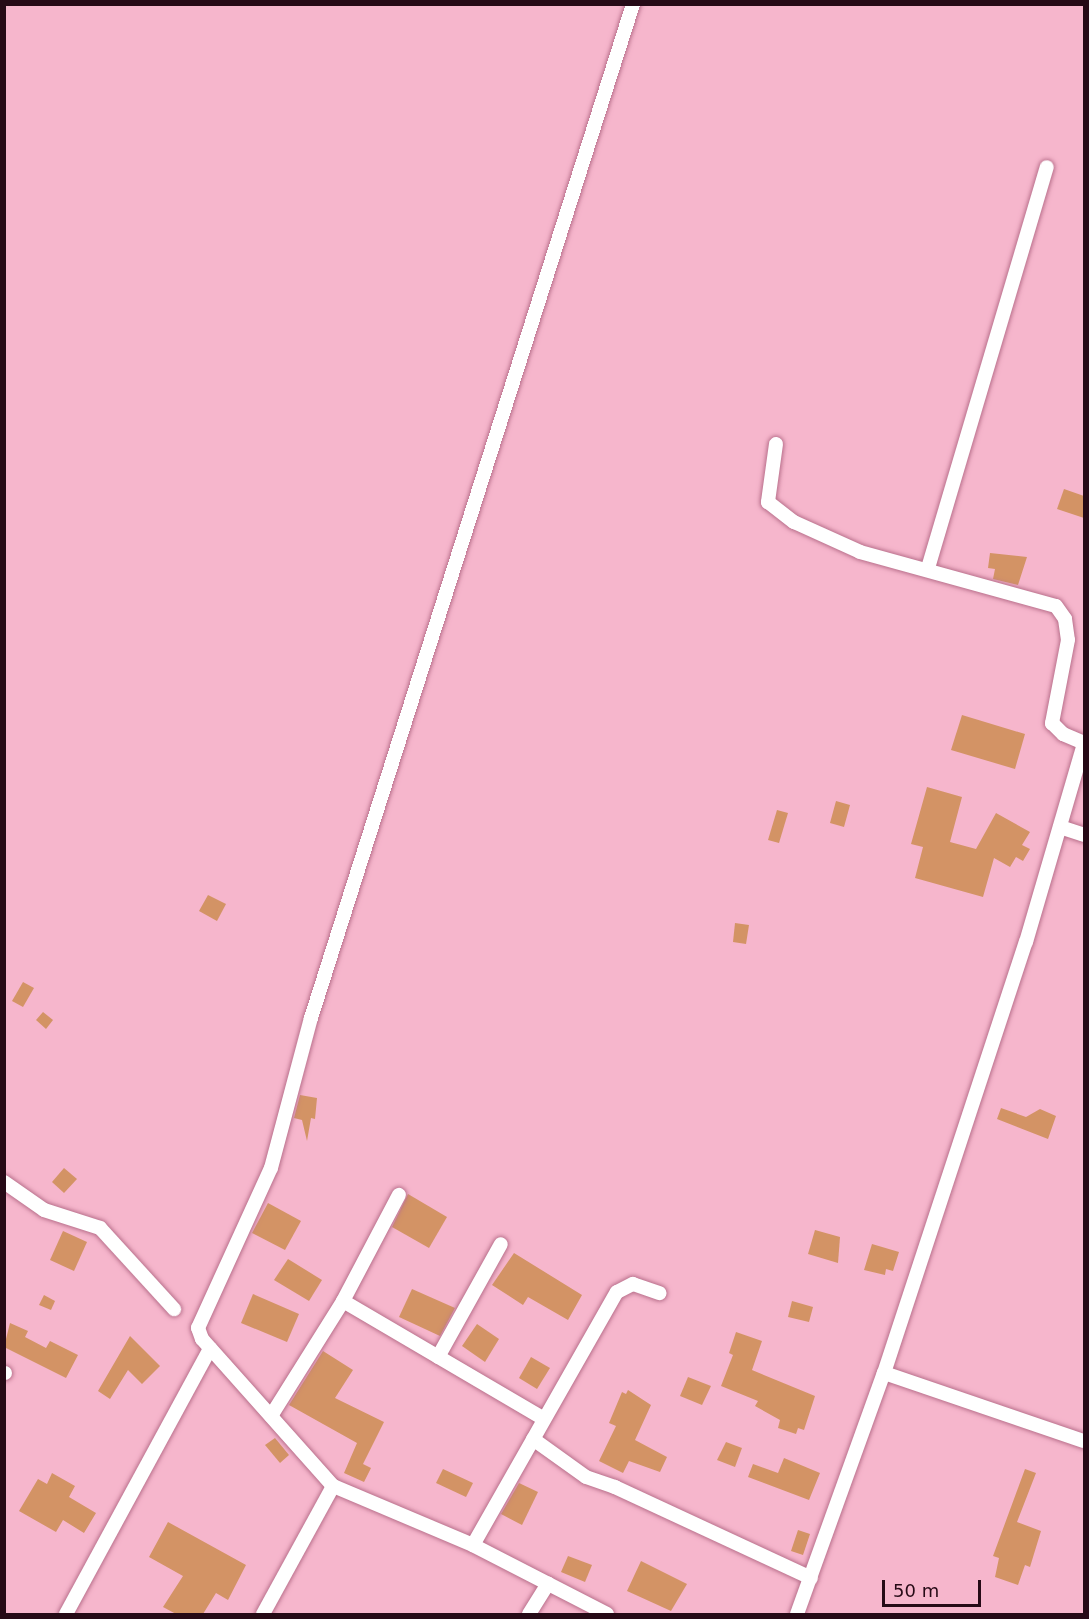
<!DOCTYPE html>
<html>
<head>
<meta charset="utf-8">
<style>
  body { margin:0 }
  #map { position:relative; width:1089px; height:1619px; overflow:hidden; background:#f6b6cc; font-family:"DejaVu Sans",sans-serif }
  div>[style] { position:absolute }
  .building>* { inset:0; background:#d39365 }
  .roads { filter:drop-shadow(0 0 2px #b9708c) drop-shadow(0 0 2px #b9708c) }
  .minor>* { height:14px; margin:-7px; padding:0 7px; transform-origin:7px; border-radius:7px; background:#fff }
  span { translate:-50% -50%; white-space:nowrap; text-align:center; line-height:1.15; -webkit-text-stroke:5px #f6b6cc; paint-order:stroke }
  .frame { position:absolute; inset:0; border:6px solid #260a16; pointer-events:none }
  .scale { position:absolute; left:882px; top:1580px; width:99px; height:27px; box-sizing:border-box; border:3px solid #260a16; border-top:0; padding-left:8px; font-size:18px; line-height:21px; white-space:nowrap; color:#260a16; -webkit-text-stroke:4px #f6b6cc; paint-order:stroke }
</style>
</head>
<body>
<div id="map">
  <div class="building">
    <i style="clip-path:polygon(1064px 489px,1084px 496px,1084px 518px,1057px 509px)"></i>
    <i style="clip-path:polygon(990px 553px,1027px 557px,1018px 585px,993px 579px,995px 569px,988px 568px)"></i>
    <i style="clip-path:polygon(962px 715px,1025px 734px,1015px 769px,951px 750px)"></i>
    <i style="clip-path:polygon(927px 787px,962px 797px,950px 842px,976px 849px,996px 813px,1030px 832px,1022px 845px,1030px 849px,1023px 861px,1016px 857px,1010px 867px,994px 858px,983px 897px,915px 878px,923px 847px,911px 844px)"></i>
    <i style="clip-path:polygon(836px 801px,850px 805px,844px 827px,830px 823px)"></i>
    <i style="clip-path:polygon(777px 810px,788px 813px,779px 843px,768px 840px)"></i>
    <i style="clip-path:polygon(208px 895px,226px 904px,217px 921px,199px 911px)"></i>
    <i style="clip-path:polygon(735px 923px,749px 925px,746px 944px,733px 942px)"></i>
    <i style="clip-path:polygon(23px 982px,34px 988px,23px 1007px,12px 1001px)"></i>
    <i style="clip-path:polygon(43px 1012px,53px 1020px,46px 1029px,36px 1020px)"></i>
    <i style="clip-path:polygon(300px 1095px,317px 1098px,315px 1119px,311px 1118px,307px 1141px,302px 1120px,294px 1118px)"></i>
    <i style="clip-path:polygon(1001px 1108px,1026px 1117px,1040px 1109px,1056px 1116px,1048px 1139px,997px 1119px)"></i>
    <i style="clip-path:polygon(64px 1168px,77px 1179px,64px 1193px,52px 1182px)"></i>
    <i style="clip-path:polygon(408px 1194px,447px 1217px,429px 1248px,392px 1227px)"></i>
    <i style="clip-path:polygon(268px 1203px,301px 1221px,285px 1250px,252px 1233px)"></i>
    <i style="clip-path:polygon(815px 1230px,840px 1237px,838px 1263px,808px 1254px)"></i>
    <i style="clip-path:polygon(63px 1231px,87px 1242px,74px 1271px,50px 1260px)"></i>
    <i style="clip-path:polygon(872px 1244px,899px 1252px,893px 1271px,886px 1269px,885px 1275px,864px 1270px)"></i>
    <i style="clip-path:polygon(514px 1253px,582px 1295px,568px 1320px,528px 1297px,523px 1305px,492px 1285px)"></i>
    <i style="clip-path:polygon(288px 1259px,322px 1280px,309px 1301px,274px 1280px)"></i>
    <i style="clip-path:polygon(412px 1289px,455px 1308px,440px 1336px,399px 1317px)"></i>
    <i style="clip-path:polygon(253px 1294px,299px 1314px,287px 1342px,241px 1323px)"></i>
    <i style="clip-path:polygon(44px 1295px,55px 1301px,51px 1310px,39px 1305px)"></i>
    <i style="clip-path:polygon(792px 1301px,813px 1307px,809px 1322px,788px 1317px)"></i>
    <i style="clip-path:polygon(10px 1323px,28px 1331px,25px 1337px,46px 1348px,50px 1341px,78px 1355px,66px 1378px,4px 1347px)"></i>
    <i style="clip-path:polygon(477px 1324px,499px 1339px,485px 1362px,462px 1346px)"></i>
    <i style="clip-path:polygon(736px 1332px,762px 1341px,752px 1370px,815px 1396px,804px 1430px,798px 1428px,796px 1434px,778px 1428px,780px 1420px,755px 1406px,758px 1401px,721px 1386px,733px 1355px,729px 1353px)"></i>
    <i style="clip-path:polygon(130px 1336px,160px 1366px,142px 1384px,128px 1370px,110px 1399px,98px 1391px)"></i>
    <i style="clip-path:polygon(323px 1351px,353px 1370px,335px 1398px,384px 1422px,363px 1464px,371px 1468px,364px 1482px,344px 1473px,357px 1443px,289px 1405px)"></i>
    <i style="clip-path:polygon(531px 1357px,550px 1368px,537px 1389px,519px 1378px)"></i>
    <i style="clip-path:polygon(688px 1377px,711px 1386px,702px 1405px,680px 1396px)"></i>
    <i style="clip-path:polygon(628px 1390px,651px 1405px,635px 1440px,667px 1457px,660px 1472px,629px 1461px,623px 1473px,599px 1461px,616px 1426px,609px 1423px,622px 1392px,626px 1394px)"></i>
    <i style="clip-path:polygon(275px 1438px,289px 1455px,280px 1463px,265px 1445px)"></i>
    <i style="clip-path:polygon(726px 1442px,742px 1448px,735px 1467px,717px 1460px)"></i>
    <i style="clip-path:polygon(784px 1458px,820px 1473px,809px 1500px,748px 1477px,753px 1464px,778px 1473px)"></i>
    <i style="clip-path:polygon(443px 1469px,473px 1483px,466px 1497px,436px 1483px)"></i>
    <i style="clip-path:polygon(1025px 1469px,1036px 1473px,1017px 1522px,1041px 1531px,1030px 1567px,1025px 1565px,1018px 1585px,995px 1577px,999px 1558px,993px 1556px)"></i>
    <i style="clip-path:polygon(52px 1473px,75px 1486px,69px 1497px,96px 1513px,84px 1533px,63px 1520px,56px 1532px,19px 1511px,38px 1479px,47px 1484px)"></i>
    <i style="clip-path:polygon(519px 1483px,538px 1492px,522px 1525px,501px 1514px)"></i>
    <i style="clip-path:polygon(168px 1522px,246px 1565px,228px 1600px,216px 1593px,203px 1614px,176px 1614px,163px 1607px,183px 1576px,149px 1557px)"></i>
    <i style="clip-path:polygon(798px 1530px,810px 1534px,803px 1555px,791px 1551px)"></i>
    <i style="clip-path:polygon(568px 1556px,592px 1565px,585px 1582px,561px 1572px)"></i>
    <i style="clip-path:polygon(641px 1561px,687px 1584px,671px 1611px,627px 1591px)"></i>
  </div>
  <div class="roads">
    <div class="minor">
      <i style="left:776px;top:444px;width:59px;rotate:97.9deg"></i>
      <i style="left:768px;top:502px;width:33px;rotate:38deg"></i>
      <i style="left:794px;top:522px;width:72px;rotate:24.4deg"></i>
      <i style="left:860px;top:552px;width:203px;rotate:15.4deg"></i>
      <i style="left:1056px;top:606px;width:16px;rotate:55deg"></i>
      <i style="left:1065px;top:619px;width:21px;rotate:82deg"></i>
      <i style="left:1068px;top:640px;width:85px;rotate:100.9deg"></i>
      <i style="left:1052px;top:723px;width:16px;rotate:45deg"></i>
      <i style="left:1063px;top:734px;width:23px;rotate:23deg"></i>
      <i style="left:928px;top:568px;width:418px;rotate:-73.5deg"></i>
      <i style="left:1060px;top:827px;width:25px;rotate:18deg"></i>
      <i style="left:4px;top:1182px;width:49px;rotate:35deg"></i>
      <i style="left:44px;top:1210px;width:59px;rotate:17.8deg"></i>
      <i style="left:100px;top:1228px;width:110px;rotate:47.6deg"></i>
      <i style="left:343px;top:1301px;width:233px;rotate:30.4deg"></i>
      <i style="left:438px;top:1357px;width:129px;rotate:-60.9deg"></i>
      <i style="left:4px;top:1373px;width:1px"></i>
      <i style="left:884px;top:1373px;width:211px;rotate:18.8deg"></i>
      <i style="left:271px;top:1416px;width:136px;rotate:-57.9deg"></i>
      <i style="left:343px;top:1301px;width:120px;rotate:-62.2deg"></i>
      <i style="left:533px;top:1439px;width:65px;rotate:35.6deg"></i>
      <i style="left:586px;top:1477px;width:31px;rotate:19deg"></i>
      <i style="left:615px;top:1487px;width:216px;rotate:24.9deg"></i>
      <i style="left:473px;top:1545px;width:291px;rotate:-60.4deg"></i>
      <i style="left:617px;top:1292px;width:18px;rotate:-27deg"></i>
      <i style="left:633px;top:1284px;width:28px;rotate:19deg"></i>
      <i style="left:66px;top:1614px;width:302px;rotate:-61.5deg"></i>
      <i style="left:263px;top:1614px;width:146px;rotate:-61.3deg"></i>
      <i style="left:529px;top:1614px;width:36px;rotate:-58deg"></i>
      <i style="left:607px;top:1614px;width:151px;rotate:-152.8deg"></i>
      <i style="left:473px;top:1545px;width:152px;rotate:-157.1deg"></i>
      <i style="left:333px;top:1486px;width:197px;rotate:-131.7deg"></i>
      <i style="left:202px;top:1339px;width:12px;rotate:-110deg"></i>
      <i style="left:198px;top:1328px;width:176px;rotate:-65.5deg"></i>
      <i style="left:271px;top:1168px;width:155px;rotate:-75.1deg"></i>
      <i style="left:311px;top:1018px;width:1064px;rotate:-72.38deg"></i>
      <i style="left:797px;top:1614px;width:256px;rotate:-70.2deg"></i>
      <i style="left:884px;top:1373px;width:454px;rotate:-71.8deg"></i>
      <i style="left:1026px;top:942px;width:206px;rotate:-73.7deg"></i>
    </div>
  </div>
  <div class="frame"></div>
  <div class="scale">50 m</div>
</div>
</body>
</html>
